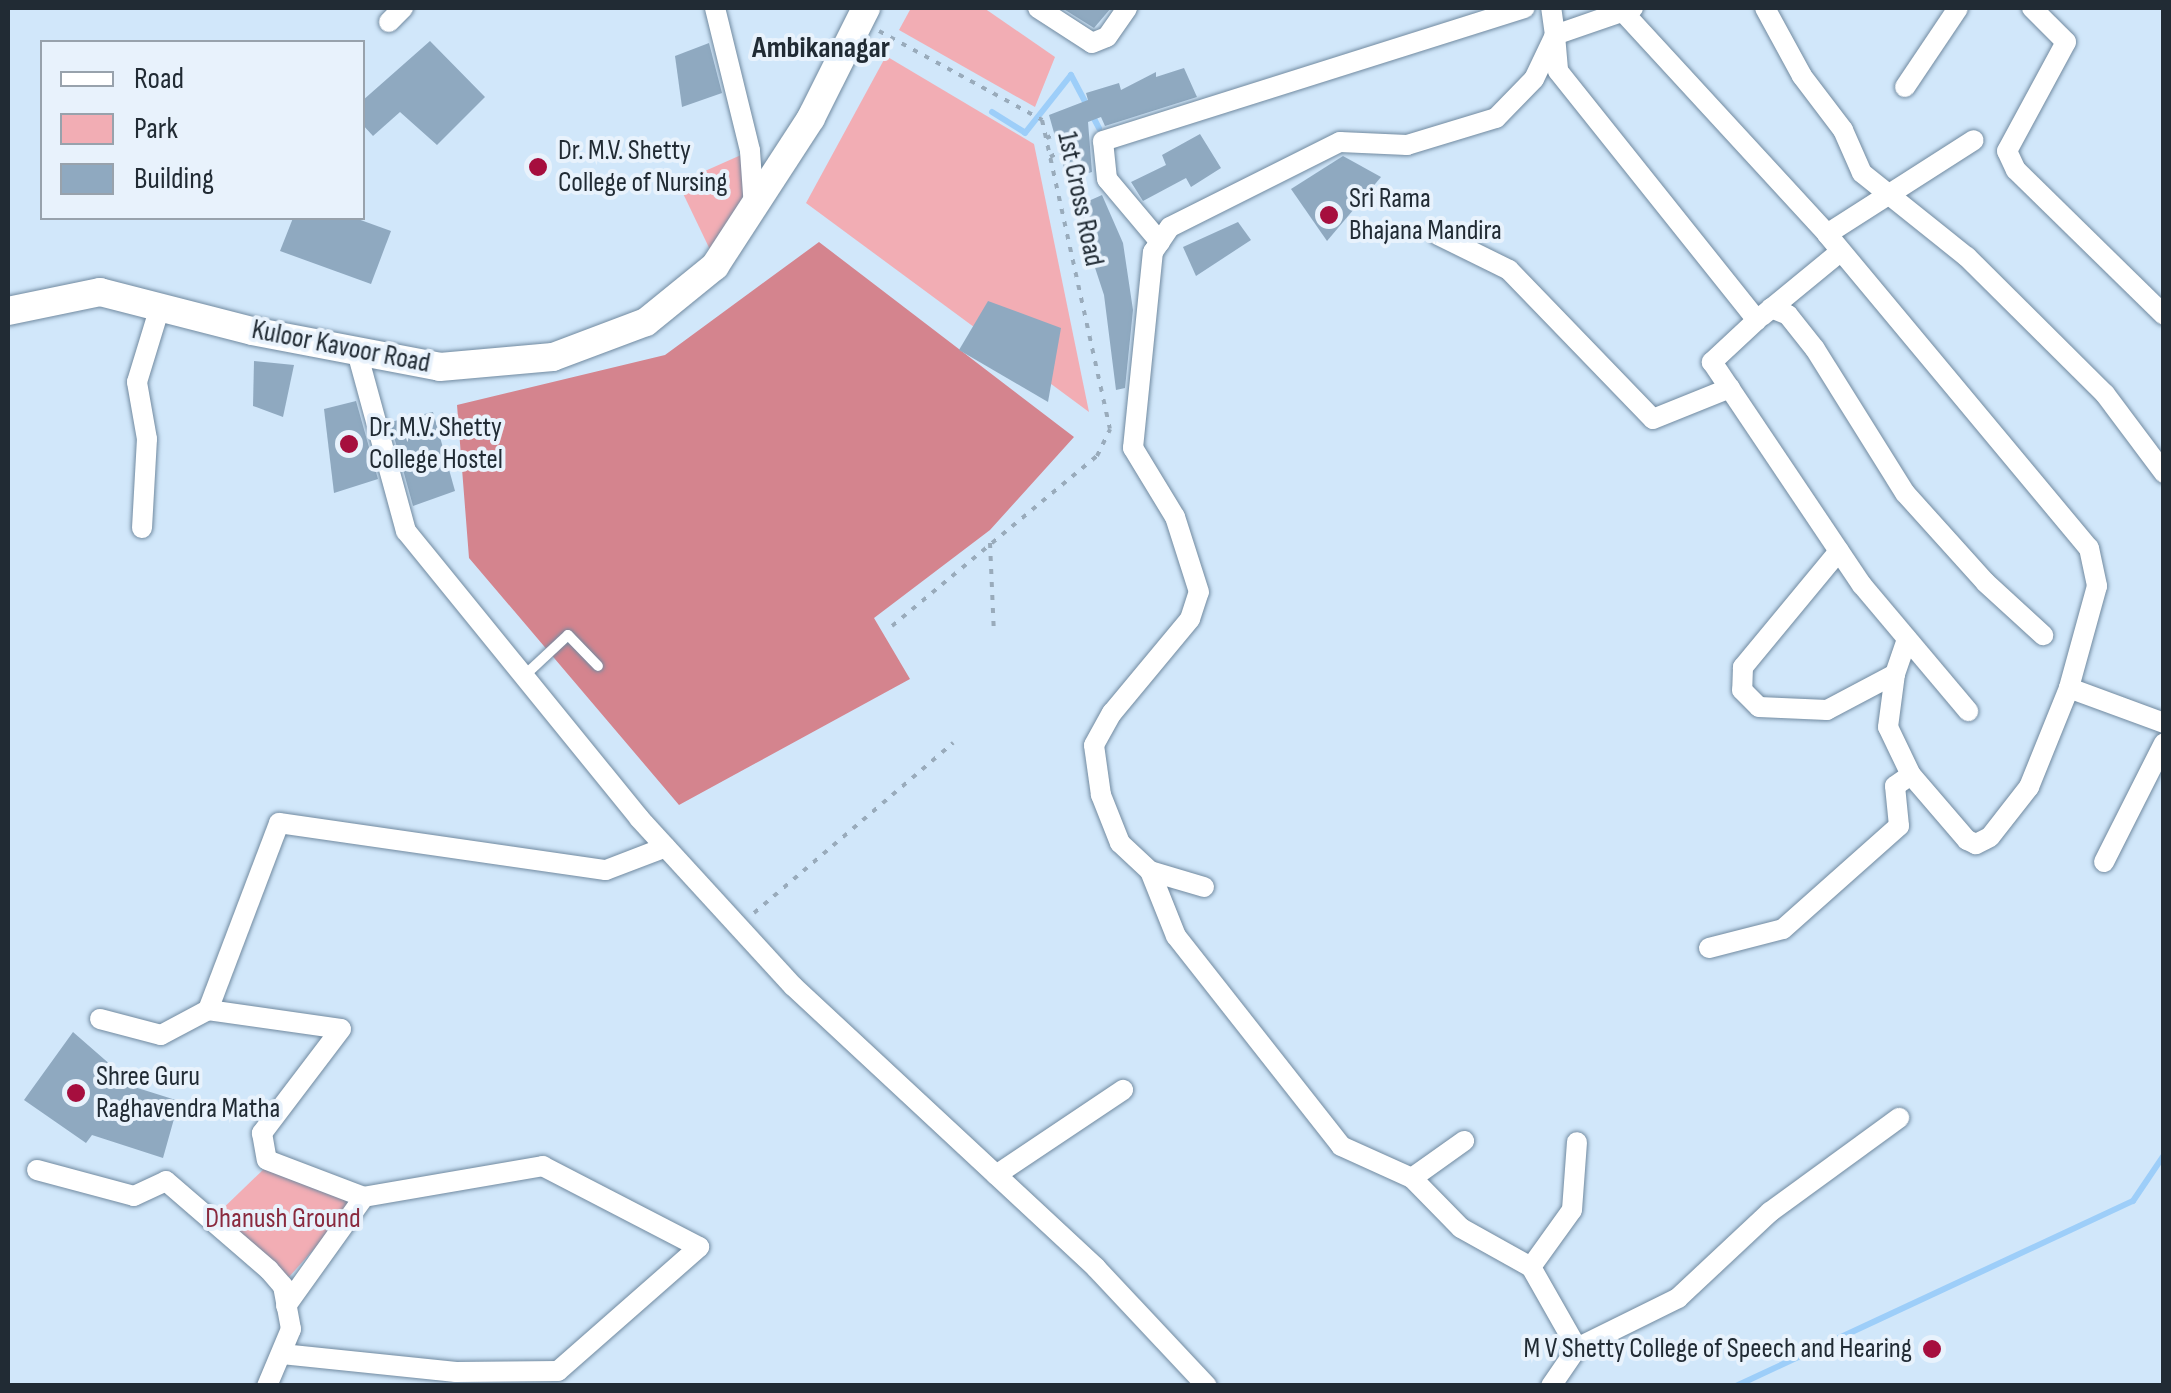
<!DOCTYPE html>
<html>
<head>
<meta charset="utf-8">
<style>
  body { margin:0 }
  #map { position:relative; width:2171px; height:1393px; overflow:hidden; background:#d1e7fa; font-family:"Sofia Sans Condensed",sans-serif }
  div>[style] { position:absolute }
  .green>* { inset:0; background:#f2adb4 }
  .forest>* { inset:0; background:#d4848e }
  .stream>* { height:6px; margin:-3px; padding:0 3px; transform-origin:3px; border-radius:3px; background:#9dcef9 }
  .building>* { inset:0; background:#8fa9c0 }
  .path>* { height:4px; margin-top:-2px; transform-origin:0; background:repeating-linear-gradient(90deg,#99abbb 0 5px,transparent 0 13px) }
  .roads { filter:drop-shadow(0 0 2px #718aa0) drop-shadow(0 0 2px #718aa0) }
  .lane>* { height:10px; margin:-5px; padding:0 5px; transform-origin:5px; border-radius:5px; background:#fff }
  .street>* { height:20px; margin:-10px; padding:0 10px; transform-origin:10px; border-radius:10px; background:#fff }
  .secondary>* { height:28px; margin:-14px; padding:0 14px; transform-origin:14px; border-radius:14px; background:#fff }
  .dots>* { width:28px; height:28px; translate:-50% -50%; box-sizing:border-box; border:5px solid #e8f2fc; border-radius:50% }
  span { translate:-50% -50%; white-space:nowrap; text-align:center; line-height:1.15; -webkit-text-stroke:8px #e8f2fc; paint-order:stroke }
  .poi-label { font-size:28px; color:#212b34 }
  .left { translate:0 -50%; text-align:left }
  .right { translate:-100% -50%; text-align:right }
  .street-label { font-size:28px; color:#212b34 }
  .park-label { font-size:28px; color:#8a2a3e }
  .neighbourhood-label { font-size:30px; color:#212b34; font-weight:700 }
  .frame { position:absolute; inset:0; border:10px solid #212b34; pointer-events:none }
  .legend { position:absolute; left:40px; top:40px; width:325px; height:180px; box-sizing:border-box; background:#e8f2fc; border:2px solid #98a2ac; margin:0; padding:12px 18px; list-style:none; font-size:30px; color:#212b34 }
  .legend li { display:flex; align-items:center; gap:20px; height:50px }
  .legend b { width:50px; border:2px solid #98a2ac }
</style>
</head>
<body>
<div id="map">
  <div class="green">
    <i style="clip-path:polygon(911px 8px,984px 8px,1055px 57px,1035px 107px,899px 30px)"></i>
    <i style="clip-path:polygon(886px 56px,1034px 144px,1089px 412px,806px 203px)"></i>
    <i style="clip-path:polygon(750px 151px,748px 203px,714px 258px,678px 183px)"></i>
    <i style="clip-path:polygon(266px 1167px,355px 1203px,289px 1277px,213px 1218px)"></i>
  </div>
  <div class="forest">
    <i style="clip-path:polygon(819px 242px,1074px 437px,990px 530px,874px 618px,910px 679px,679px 805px,469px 558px,457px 405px,665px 355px)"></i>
  </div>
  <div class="stream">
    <i style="left:992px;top:112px;width:39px;rotate:32deg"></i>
    <i style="left:1025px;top:133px;width:74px;rotate:-51.6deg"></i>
    <i style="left:1071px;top:75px;width:60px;rotate:62.2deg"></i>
    <i style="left:1736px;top:1386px;width:438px;rotate:-25deg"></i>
    <i style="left:2133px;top:1201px;width:55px;rotate:-56deg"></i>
  </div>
  <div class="building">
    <i style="clip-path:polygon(1062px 8px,1111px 8px,1094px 28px)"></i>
    <i style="clip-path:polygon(430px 41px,485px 97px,437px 145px,400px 112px,373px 136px,362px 124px,362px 101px)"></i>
    <i style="clip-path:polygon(709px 43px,722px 93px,682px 107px,675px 56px)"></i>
    <i style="clip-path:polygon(1184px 68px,1197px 97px,1105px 126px,1101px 117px,1088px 122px,1092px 172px,1067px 179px,1049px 115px,1088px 100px,1086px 93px,1119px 83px,1121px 90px,1156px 72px,1156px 77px)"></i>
    <i style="clip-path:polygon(1200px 134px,1221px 168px,1191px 187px,1186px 178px,1143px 201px,1131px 182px,1166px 165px,1162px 155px)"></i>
    <i style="clip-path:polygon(1343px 156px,1381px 177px,1327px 241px,1291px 189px)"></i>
    <i style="clip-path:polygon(1102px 195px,1123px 243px,1133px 310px,1125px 388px,1116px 390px,1104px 295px,1075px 207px)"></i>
    <i style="clip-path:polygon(293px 218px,355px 218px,391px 231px,371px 284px,280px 251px)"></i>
    <i style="clip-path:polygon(1238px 222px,1251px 240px,1196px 276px,1183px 247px)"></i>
    <i style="clip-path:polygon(988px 301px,1061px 328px,1048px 402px,959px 350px)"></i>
    <i style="clip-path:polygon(254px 361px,294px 365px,283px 417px,253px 406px)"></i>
    <i style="clip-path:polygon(356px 401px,378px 479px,334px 493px,324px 409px)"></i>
    <i style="clip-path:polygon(433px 412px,455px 491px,413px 506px,390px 422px)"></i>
    <i style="clip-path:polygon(73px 1032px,120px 1073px,136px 1074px,128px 1085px,179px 1101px,163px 1158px,92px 1135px,86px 1143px,24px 1100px)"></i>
  </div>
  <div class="path">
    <i style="left:879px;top:31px;width:186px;rotate:28.6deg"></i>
    <i style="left:1042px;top:120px;width:316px;rotate:77.6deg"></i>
    <i style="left:1046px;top:138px;width:12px;rotate:-20deg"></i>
    <i style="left:1050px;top:157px;width:11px;rotate:-27deg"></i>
    <i style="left:990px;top:543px;width:90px;rotate:87.5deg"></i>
    <i style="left:892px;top:626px;width:266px;rotate:-39.7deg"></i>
    <i style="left:1097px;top:456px;width:30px;rotate:-64deg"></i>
    <i style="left:754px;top:913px;width:262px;rotate:-40.5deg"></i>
  </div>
  <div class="roads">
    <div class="lane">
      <i style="left:524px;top:676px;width:60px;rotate:-43deg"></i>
      <i style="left:568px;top:635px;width:43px;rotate:45.9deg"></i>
    </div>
    <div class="street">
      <i style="left:715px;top:8px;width:147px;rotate:76.2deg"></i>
      <i style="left:750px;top:151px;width:57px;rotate:86deg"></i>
      <i style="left:1038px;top:8px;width:64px;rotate:32.9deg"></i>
      <i style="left:1092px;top:43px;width:16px;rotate:-22deg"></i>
      <i style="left:1107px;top:37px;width:35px;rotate:-55deg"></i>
      <i style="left:1633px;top:8px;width:83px;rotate:160.9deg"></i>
      <i style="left:1555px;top:35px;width:36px;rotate:85deg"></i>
      <i style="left:1558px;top:71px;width:319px;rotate:51.4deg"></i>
      <i style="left:1757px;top:320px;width:62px;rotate:137deg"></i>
      <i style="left:1712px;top:362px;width:269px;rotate:56.1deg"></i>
      <i style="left:1862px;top:585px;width:165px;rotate:49.9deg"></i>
      <i style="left:1765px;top:8px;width:77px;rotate:61.4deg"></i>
      <i style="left:1802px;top:76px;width:68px;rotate:52.8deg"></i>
      <i style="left:1843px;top:130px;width:47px;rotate:66.2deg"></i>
      <i style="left:1862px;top:173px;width:134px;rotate:38.7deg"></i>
      <i style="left:1967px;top:257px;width:194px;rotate:44.8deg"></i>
      <i style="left:2105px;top:394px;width:99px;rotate:53.2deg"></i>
      <i style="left:2032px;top:8px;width:48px;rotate:45deg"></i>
      <i style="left:2066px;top:42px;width:124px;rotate:118.4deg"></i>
      <i style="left:2007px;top:151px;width:21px;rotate:65deg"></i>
      <i style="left:2016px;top:170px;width:207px;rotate:44.4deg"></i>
      <i style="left:1625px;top:14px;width:299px;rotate:47.4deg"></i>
      <i style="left:1827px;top:234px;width:409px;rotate:50.2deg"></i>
      <i style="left:2089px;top:548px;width:39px;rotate:78deg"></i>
      <i style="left:2097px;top:586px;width:106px;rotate:105.4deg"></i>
      <i style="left:2069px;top:688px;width:107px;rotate:112deg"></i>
      <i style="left:2029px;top:787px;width:63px;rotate:128deg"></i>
      <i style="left:1990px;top:837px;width:16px;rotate:153deg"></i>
      <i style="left:1976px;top:844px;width:10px;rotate:-156deg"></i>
      <i style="left:1967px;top:840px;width:86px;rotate:-130.7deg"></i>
      <i style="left:389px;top:22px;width:20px;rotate:-45deg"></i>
      <i style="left:1905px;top:87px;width:95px;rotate:-56.1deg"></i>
      <i style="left:1827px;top:234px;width:174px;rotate:-32.6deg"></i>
      <i style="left:1438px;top:235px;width:79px;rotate:26.2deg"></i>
      <i style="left:1509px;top:270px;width:207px;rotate:46deg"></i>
      <i style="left:1653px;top:419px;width:83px;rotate:-21.9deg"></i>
      <i style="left:1160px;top:242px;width:82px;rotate:-130.1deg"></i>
      <i style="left:1107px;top:179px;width:38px;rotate:-96deg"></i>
      <i style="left:1103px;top:141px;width:442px;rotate:-17.5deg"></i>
      <i style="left:1771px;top:308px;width:18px;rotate:22deg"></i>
      <i style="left:1788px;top:315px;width:43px;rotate:51.5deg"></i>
      <i style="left:1815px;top:349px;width:170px;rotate:58deg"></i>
      <i style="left:1905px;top:493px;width:120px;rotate:48deg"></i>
      <i style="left:1985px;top:582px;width:79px;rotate:42.4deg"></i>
      <i style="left:1762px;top:316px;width:102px;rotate:-39.4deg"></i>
      <i style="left:357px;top:352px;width:186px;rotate:74.7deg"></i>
      <i style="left:406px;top:531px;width:370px;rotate:50.9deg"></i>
      <i style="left:639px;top:818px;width:228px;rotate:47.5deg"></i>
      <i style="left:793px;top:986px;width:414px;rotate:42.9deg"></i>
      <i style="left:1096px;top:1268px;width:162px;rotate:46.8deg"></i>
      <i style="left:142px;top:528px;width:89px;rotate:-86.8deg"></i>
      <i style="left:147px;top:439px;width:58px;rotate:-100deg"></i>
      <i style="left:137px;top:382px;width:78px;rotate:-73deg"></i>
      <i style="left:1839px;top:551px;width:151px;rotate:129.6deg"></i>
      <i style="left:1743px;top:667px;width:23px;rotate:92deg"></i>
      <i style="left:1742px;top:690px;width:24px;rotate:45deg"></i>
      <i style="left:1759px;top:707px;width:68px;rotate:2.5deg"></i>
      <i style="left:1827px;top:710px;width:77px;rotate:-27.9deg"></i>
      <i style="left:1895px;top:674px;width:37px;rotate:-71deg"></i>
      <i style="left:2069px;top:688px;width:101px;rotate:20.2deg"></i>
      <i style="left:2104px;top:862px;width:133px;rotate:-63.2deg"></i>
      <i style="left:1150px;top:871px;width:70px;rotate:68.2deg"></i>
      <i style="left:1176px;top:936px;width:267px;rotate:51.8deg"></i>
      <i style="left:1341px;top:1146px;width:78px;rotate:24.3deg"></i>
      <i style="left:1412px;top:1178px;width:70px;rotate:45.6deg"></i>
      <i style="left:1461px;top:1228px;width:80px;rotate:29.1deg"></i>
      <i style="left:1204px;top:887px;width:56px;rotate:-163.5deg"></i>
      <i style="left:1150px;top:871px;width:41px;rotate:-137deg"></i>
      <i style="left:1120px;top:843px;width:52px;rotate:-111.6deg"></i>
      <i style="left:1101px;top:795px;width:50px;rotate:-98deg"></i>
      <i style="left:1094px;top:745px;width:37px;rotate:-61deg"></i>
      <i style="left:1112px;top:713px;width:122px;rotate:-50.3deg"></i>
      <i style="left:1190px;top:619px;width:28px;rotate:-72deg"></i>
      <i style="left:1199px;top:592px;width:79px;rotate:-107.7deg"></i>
      <i style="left:1175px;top:517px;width:81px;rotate:-121.3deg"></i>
      <i style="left:1133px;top:448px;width:197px;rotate:-84.2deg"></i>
      <i style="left:1153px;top:252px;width:30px;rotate:-56deg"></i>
      <i style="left:1170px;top:227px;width:190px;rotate:-26.6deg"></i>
      <i style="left:1340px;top:142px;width:67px;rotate:2.6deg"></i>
      <i style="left:1407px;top:145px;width:93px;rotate:-16.9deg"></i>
      <i style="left:1496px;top:118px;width:54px;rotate:-45.7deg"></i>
      <i style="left:1534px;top:79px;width:49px;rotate:-64.5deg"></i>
      <i style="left:1555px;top:35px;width:27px;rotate:-98deg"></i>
      <i style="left:1709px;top:948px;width:76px;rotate:-14.4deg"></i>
      <i style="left:1783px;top:929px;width:155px;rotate:-41.6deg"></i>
      <i style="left:1899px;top:826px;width:40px;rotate:-95.7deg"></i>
      <i style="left:1895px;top:786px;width:19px;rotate:-35deg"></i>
      <i style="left:1911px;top:775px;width:53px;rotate:-115.6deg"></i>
      <i style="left:1888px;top:727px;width:53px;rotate:-82.5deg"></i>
      <i style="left:208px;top:1010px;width:134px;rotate:8.1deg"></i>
      <i style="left:341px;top:1029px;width:131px;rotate:127.2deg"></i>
      <i style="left:262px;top:1133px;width:27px;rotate:80deg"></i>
      <i style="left:267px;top:1160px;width:104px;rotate:20.9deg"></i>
      <i style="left:364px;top:1197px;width:134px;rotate:125.6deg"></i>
      <i style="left:100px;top:1019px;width:63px;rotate:14.7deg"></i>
      <i style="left:161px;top:1035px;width:53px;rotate:-28deg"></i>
      <i style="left:208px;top:1010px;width:200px;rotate:-69.2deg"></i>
      <i style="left:279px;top:823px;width:330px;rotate:8.2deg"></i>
      <i style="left:606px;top:870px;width:64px;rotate:-21deg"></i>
      <i style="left:37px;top:1170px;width:100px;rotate:15deg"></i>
      <i style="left:134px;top:1196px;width:35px;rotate:-25deg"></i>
      <i style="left:166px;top:1181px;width:136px;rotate:40.8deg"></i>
      <i style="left:269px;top:1270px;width:21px;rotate:49deg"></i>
      <i style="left:283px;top:1286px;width:44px;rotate:79.5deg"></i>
      <i style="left:291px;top:1329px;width:62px;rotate:112.8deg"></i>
      <i style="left:996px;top:1175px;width:153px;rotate:-33.8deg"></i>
      <i style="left:1412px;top:1178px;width:64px;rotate:-35.4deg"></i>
      <i style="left:1577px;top:1348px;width:113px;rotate:-26.3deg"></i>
      <i style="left:1678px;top:1298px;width:126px;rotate:-43.1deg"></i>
      <i style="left:1770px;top:1212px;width:160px;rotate:-36.1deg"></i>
      <i style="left:282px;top:1354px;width:175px;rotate:5.9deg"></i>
      <i style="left:456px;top:1372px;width:102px;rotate:-0.6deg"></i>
      <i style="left:558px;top:1371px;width:188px;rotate:-41.3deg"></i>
      <i style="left:699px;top:1247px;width:176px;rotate:-152.6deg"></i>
      <i style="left:543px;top:1166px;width:182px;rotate:170.2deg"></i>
      <i style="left:1551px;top:1386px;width:46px;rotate:-55.6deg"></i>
      <i style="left:1577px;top:1348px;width:93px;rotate:-119.6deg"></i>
      <i style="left:1531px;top:1267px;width:70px;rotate:-54.3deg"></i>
      <i style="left:1572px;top:1210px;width:68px;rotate:-85.8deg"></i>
    </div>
    <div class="secondary">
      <i style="left:8px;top:311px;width:94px;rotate:-11.7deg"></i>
      <i style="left:100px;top:292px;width:157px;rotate:14.4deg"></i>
      <i style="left:252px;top:331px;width:191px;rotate:10.8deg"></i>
      <i style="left:440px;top:367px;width:113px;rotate:-5.1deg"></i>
      <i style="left:553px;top:357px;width:99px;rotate:-20.6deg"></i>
      <i style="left:646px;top:322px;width:89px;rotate:-39.1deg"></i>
      <i style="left:715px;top:266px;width:176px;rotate:-57deg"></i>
      <i style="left:811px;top:118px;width:123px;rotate:-63.4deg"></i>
    </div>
  </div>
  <div class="dots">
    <i style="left:538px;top:167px;background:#a60e3e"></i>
    <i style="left:1329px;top:215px;background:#a60e3e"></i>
    <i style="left:349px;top:444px;background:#a60e3e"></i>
    <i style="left:76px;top:1093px;background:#a60e3e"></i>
    <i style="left:1932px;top:1349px;background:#a60e3e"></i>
  </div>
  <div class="poi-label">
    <span class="left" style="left:558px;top:167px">Dr. M.V. Shetty<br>College of Nursing</span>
    <span class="left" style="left:1349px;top:215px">Sri Rama<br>Bhajana Mandira</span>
    <span class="left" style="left:369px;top:444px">Dr. M.V. Shetty<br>College Hostel</span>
    <span class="left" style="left:96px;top:1093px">Shree Guru<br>Raghavendra Matha</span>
    <span class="right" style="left:1912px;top:1349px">M V Shetty College of Speech and Hearing</span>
  </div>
  <div class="street-label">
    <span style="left:1080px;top:199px;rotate:78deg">1st Cross Road</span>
    <span style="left:341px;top:347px;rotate:11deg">Kuloor Kavoor Road</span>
  </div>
  <div class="park-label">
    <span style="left:283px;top:1219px">Dhanush Ground</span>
  </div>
  <div class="neighbourhood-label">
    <span style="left:821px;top:48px">Ambikanagar</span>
  </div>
  <div class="frame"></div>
  <ul class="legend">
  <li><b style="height:12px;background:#fff"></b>Road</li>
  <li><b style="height:28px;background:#f2adb4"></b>Park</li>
  <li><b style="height:28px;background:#8fa9c0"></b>Building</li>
  </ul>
</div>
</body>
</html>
